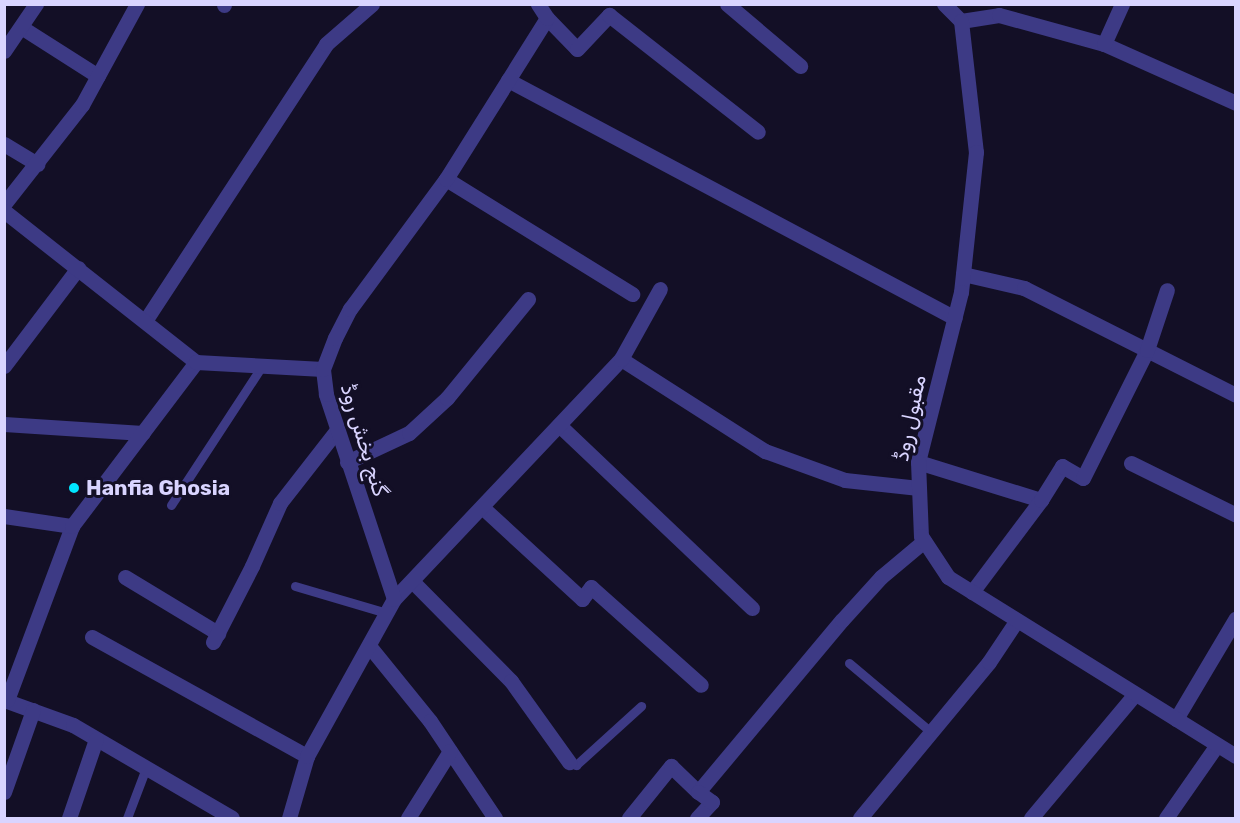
<!DOCTYPE html>
<html>
<head>
<meta charset="utf-8">
<style>
  body { margin:0 }
  #map { position:relative; width:1240px; height:823px; overflow:hidden; background:#130f26; font-family:Rubik,Vazirmatn,sans-serif }
  div>[style] { position:absolute }
  .service>* { height:9px; margin:-4.5px; padding:0 4.5px; transform-origin:4.5px; border-radius:4.5px; background:#3d3a85 }
  .minor>* { height:15px; margin:-7.5px; padding:0 7.5px; transform-origin:7.5px; border-radius:7.5px; background:#3d3a85 }
  .tertiary>* { height:15px; margin:-7.5px; padding:0 7.5px; transform-origin:7.5px; border-radius:7.5px; background:#3d3a85 }
  .dots>* { width:16px; height:16px; translate:-50% -50%; box-sizing:border-box; border:3px solid #130f26; border-radius:50% }
  span { translate:-50% -50%; white-space:nowrap; text-align:center; line-height:1.15; -webkit-text-stroke:6px #130f26; paint-order:stroke }
  .street-label { font-size:21px; color:#d9d4ff }
  .poi-label { font-size:21px; color:#d9d4ff; font-weight:700 }
  .left { translate:0 -50%; text-align:left }
  .frame { position:absolute; inset:0; border:6px solid #d9d4ff; pointer-events:none }
</style>
</head>
<body>
<div id="map">
  <div class="service">
    <i style="left:171px;top:505px;width:166px;rotate:-56.8deg"></i>
    <i style="left:295px;top:586px;width:96px;rotate:16.4deg"></i>
    <i style="left:849px;top:663px;width:107px;rotate:40.1deg"></i>
    <i style="left:569px;top:762px;width:8px;rotate:23deg"></i>
    <i style="left:576px;top:765px;width:88px;rotate:-42.2deg"></i>
    <i style="left:127px;top:818px;width:53px;rotate:-69.2deg"></i>
  </div>
  <div class="minor">
    <i style="left:727px;top:4px;width:96px;rotate:40.3deg"></i>
    <i style="left:224px;top:5px;width:1px;rotate:-90deg"></i>
    <i style="left:547px;top:18px;width:43px;rotate:45.9deg"></i>
    <i style="left:577px;top:49px;width:47px;rotate:-46.7deg"></i>
    <i style="left:609px;top:15px;width:189px;rotate:38.1deg"></i>
    <i style="left:961px;top:21px;width:38px;rotate:-9deg"></i>
    <i style="left:999px;top:15px;width:109px;rotate:15.4deg"></i>
    <i style="left:1104px;top:44px;width:145px;rotate:24.1deg"></i>
    <i style="left:21px;top:27px;width:91px;rotate:32.5deg"></i>
    <i style="left:1104px;top:44px;width:44px;rotate:-65.8deg"></i>
    <i style="left:4px;top:51px;width:57px;rotate:-55.8deg"></i>
    <i style="left:508px;top:80px;width:506px;rotate:28.03deg"></i>
    <i style="left:4px;top:144px;width:39px;rotate:31deg"></i>
    <i style="left:446px;top:179px;width:219px;rotate:31.7deg"></i>
    <i style="left:963px;top:274px;width:63px;rotate:12.9deg"></i>
    <i style="left:1024px;top:288px;width:237px;rotate:26.8deg"></i>
    <i style="left:145px;top:321px;width:331px;rotate:-56.8deg"></i>
    <i style="left:326px;top:44px;width:61px;rotate:-41deg"></i>
    <i style="left:621px;top:359px;width:171px;rotate:32.6deg"></i>
    <i style="left:765px;top:451px;width:85px;rotate:19.9deg"></i>
    <i style="left:845px;top:480px;width:74px;rotate:6.2deg"></i>
    <i style="left:4px;top:366px;width:123px;rotate:-52.9deg"></i>
    <i style="left:4px;top:424px;width:139px;rotate:3.7deg"></i>
    <i style="left:559px;top:425px;width:266px;rotate:43.5deg"></i>
    <i style="left:347px;top:462px;width:68px;rotate:-25.1deg"></i>
    <i style="left:409px;top:433px;width:52px;rotate:-42.6deg"></i>
    <i style="left:447px;top:398px;width:128px;rotate:-50.7deg"></i>
    <i style="left:918px;top:462px;width:129px;rotate:17.2deg"></i>
    <i style="left:1041px;top:500px;width:115px;rotate:126.9deg"></i>
    <i style="left:1131px;top:463px;width:117px;rotate:26.3deg"></i>
    <i style="left:1041px;top:500px;width:40px;rotate:-58deg"></i>
    <i style="left:1062px;top:466px;width:24px;rotate:30deg"></i>
    <i style="left:1083px;top:478px;width:143px;rotate:-63.4deg"></i>
    <i style="left:1147px;top:350px;width:63px;rotate:-71.6deg"></i>
    <i style="left:482px;top:507px;width:136px;rotate:42.6deg"></i>
    <i style="left:582px;top:599px;width:15px;rotate:-53deg"></i>
    <i style="left:591px;top:587px;width:147px;rotate:41.7deg"></i>
    <i style="left:125px;top:577px;width:109px;rotate:31.1deg"></i>
    <i style="left:412px;top:581px;width:141px;rotate:45.3deg"></i>
    <i style="left:511px;top:681px;width:100px;rotate:54.4deg"></i>
    <i style="left:394px;top:599px;width:330px;rotate:-46.6deg"></i>
    <i style="left:621px;top:359px;width:80px;rotate:-60.9deg"></i>
    <i style="left:92px;top:637px;width:246px;rotate:29deg"></i>
    <i style="left:213px;top:642px;width:85px;rotate:-62.8deg"></i>
    <i style="left:252px;top:566px;width:69px;rotate:-66deg"></i>
    <i style="left:280px;top:503px;width:93px;rotate:-52deg"></i>
    <i style="left:370px;top:647px;width:95px;rotate:51deg"></i>
    <i style="left:430px;top:721px;width:117px;rotate:56.2deg"></i>
    <i style="left:4px;top:700px;width:73px;rotate:19.9deg"></i>
    <i style="left:73px;top:725px;width:184px;rotate:30.3deg"></i>
    <i style="left:7px;top:700px;width:186px;rotate:-69.5deg"></i>
    <i style="left:1176px;top:719px;width:117px;rotate:-59.3deg"></i>
    <i style="left:4px;top:792px;width:87px;rotate:-70.5deg"></i>
    <i style="left:69px;top:818px;width:83px;rotate:-71.1deg"></i>
    <i style="left:408px;top:818px;width:79px;rotate:-57.9deg"></i>
    <i style="left:629px;top:818px;width:67px;rotate:-51.1deg"></i>
    <i style="left:671px;top:766px;width:37px;rotate:44deg"></i>
    <i style="left:698px;top:792px;width:224px;rotate:-50.1deg"></i>
    <i style="left:842px;top:620px;width:58px;rotate:-47.8deg"></i>
    <i style="left:881px;top:577px;width:56px;rotate:-39.9deg"></i>
    <i style="left:697px;top:818px;width:22px;rotate:-47deg"></i>
    <i style="left:712px;top:802px;width:17px;rotate:-144deg"></i>
    <i style="left:860px;top:818px;width:202px;rotate:-50.4deg"></i>
    <i style="left:989px;top:662px;width:50px;rotate:-56.3deg"></i>
    <i style="left:1031px;top:818px;width:162px;rotate:-50deg"></i>
    <i style="left:1166px;top:818px;width:89px;rotate:-55.1deg"></i>
  </div>
  <div class="tertiary">
    <i style="left:944px;top:4px;width:24px;rotate:45deg"></i>
    <i style="left:961px;top:21px;width:132px;rotate:83.5deg"></i>
    <i style="left:976px;top:152px;width:141px;rotate:96.1deg"></i>
    <i style="left:961px;top:292px;width:175px;rotate:104.2deg"></i>
    <i style="left:918px;top:462px;width:74px;rotate:87.7deg"></i>
    <i style="left:921px;top:536px;width:49px;rotate:56.6deg"></i>
    <i style="left:948px;top:577px;width:339px;rotate:31.9deg"></i>
    <i style="left:4px;top:204px;width:126px;rotate:-51.8deg"></i>
    <i style="left:82px;top:105px;width:115px;rotate:-61.4deg"></i>
    <i style="left:4px;top:211px;width:244px;rotate:38.2deg"></i>
    <i style="left:4px;top:516px;width:69px;rotate:8.4deg"></i>
    <i style="left:72px;top:526px;width:206px;rotate:-52.9deg"></i>
    <i style="left:196px;top:362px;width:127px;rotate:3.2deg"></i>
    <i style="left:289px;top:818px;width:65px;rotate:-73.8deg"></i>
    <i style="left:307px;top:756px;width:179px;rotate:-61deg"></i>
    <i style="left:394px;top:599px;width:216px;rotate:-108.4deg"></i>
    <i style="left:326px;top:394px;width:25px;rotate:-97deg"></i>
    <i style="left:323px;top:369px;width:33px;rotate:-69deg"></i>
    <i style="left:335px;top:338px;width:33px;rotate:-63deg"></i>
    <i style="left:350px;top:309px;width:162px;rotate:-53.6deg"></i>
    <i style="left:446px;top:179px;width:190px;rotate:-57.9deg"></i>
    <i style="left:547px;top:18px;width:17px;rotate:-123deg"></i>
  </div>
  <div class="dots">
    <i style="left:74px;top:488px;background:#00e5ff"></i>
  </div>
  <div class="street-label">
    <span style="left:910px;top:418px;rotate:-78deg">مقبول روڈ</span>
    <span style="left:364px;top:440px;rotate:73deg">گنج بخش روڈ</span>
  </div>
  <div class="poi-label">
    <span class="left" style="left:86px;top:488px">Hanfia Ghosia</span>
  </div>
  <div class="frame"></div>
</div>
</body>
</html>
